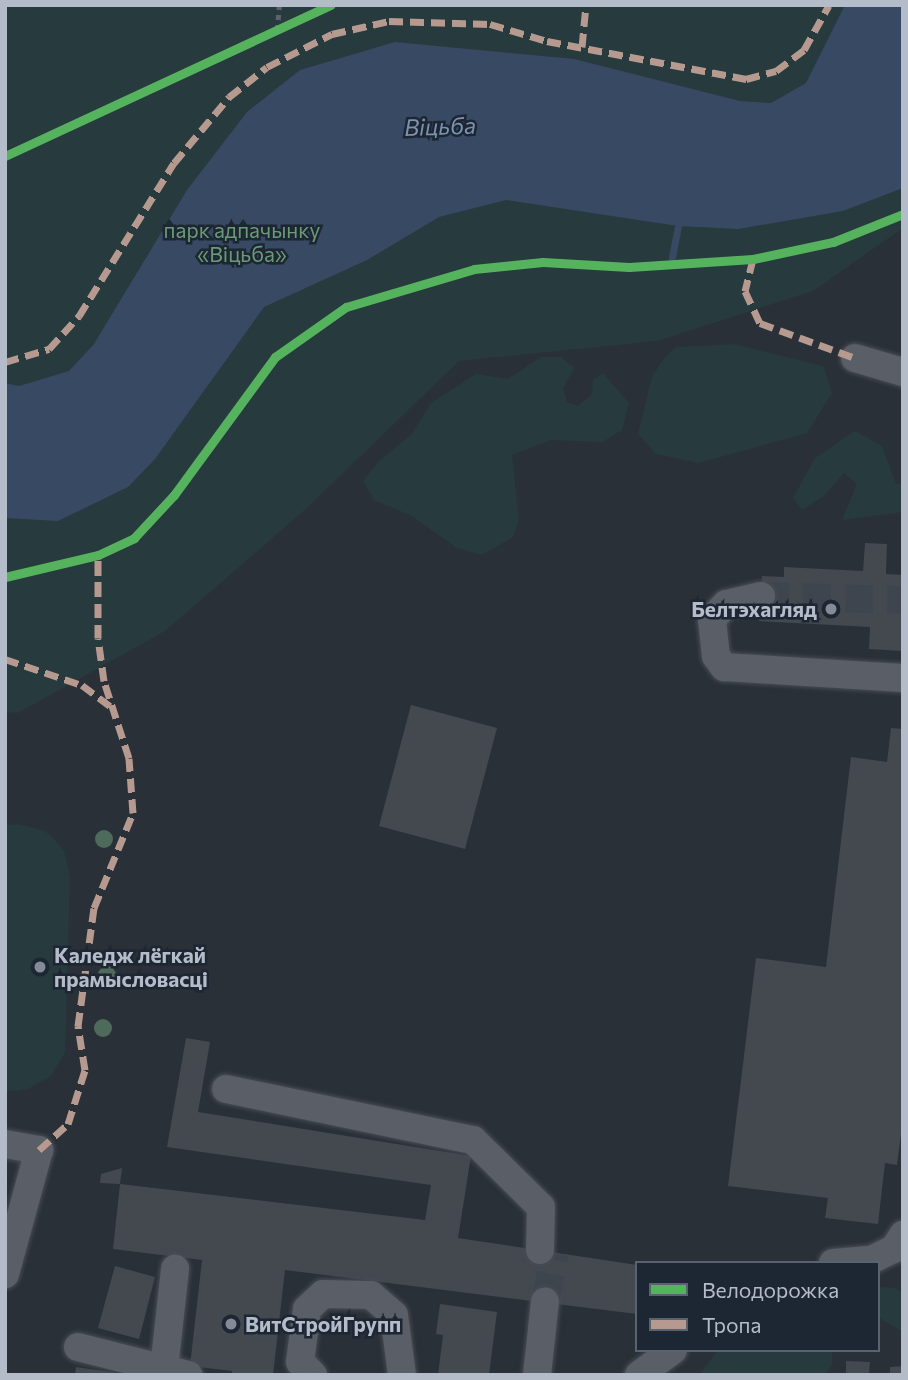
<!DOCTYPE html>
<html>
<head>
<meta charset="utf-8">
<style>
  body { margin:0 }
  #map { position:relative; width:908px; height:1380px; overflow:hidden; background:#2a3038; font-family:Commissioner,sans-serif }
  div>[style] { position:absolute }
  .green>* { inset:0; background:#273a3e }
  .water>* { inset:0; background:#384963 }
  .stream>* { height:7px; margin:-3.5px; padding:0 3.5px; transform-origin:3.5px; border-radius:3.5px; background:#384963 }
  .building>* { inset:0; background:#444950 }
  .minor-tunnel>* { height:28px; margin-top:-14px; transform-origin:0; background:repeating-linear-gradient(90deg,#3f454e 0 28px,transparent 0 42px) }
  .path>* { height:4.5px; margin-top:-2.25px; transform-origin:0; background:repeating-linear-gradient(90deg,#5d636a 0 5px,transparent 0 10px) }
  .roads { filter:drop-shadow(0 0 2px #484c53) drop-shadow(0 0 2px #484c53) }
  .minor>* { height:28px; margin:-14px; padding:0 14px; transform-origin:14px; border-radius:14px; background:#5a5e66 }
  .quiet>* { height:7px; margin-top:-3.5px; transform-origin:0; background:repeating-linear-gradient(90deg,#b69a8f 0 14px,transparent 0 21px) }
  .cycleway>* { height:9px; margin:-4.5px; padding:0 4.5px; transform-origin:4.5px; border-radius:4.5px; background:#56b35d }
  .trees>* { width:18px; height:18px; margin:-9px; border-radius:50%; background:#4e6a5a }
  .dots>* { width:19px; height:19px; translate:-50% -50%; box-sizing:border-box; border:4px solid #1d2633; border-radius:50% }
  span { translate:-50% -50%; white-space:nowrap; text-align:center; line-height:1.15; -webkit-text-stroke:5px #1d2633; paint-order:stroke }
  .park-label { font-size:21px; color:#6b9a76 }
  .poi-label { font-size:21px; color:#b4bcc9; font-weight:700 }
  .right { translate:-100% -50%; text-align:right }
  .left { translate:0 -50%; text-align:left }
  .water-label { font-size:23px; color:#7c92b1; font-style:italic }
  .frame { position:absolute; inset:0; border:7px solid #b4bcc9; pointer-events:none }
  .legend { position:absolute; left:635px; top:1261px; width:245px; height:91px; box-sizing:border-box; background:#1d2633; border:2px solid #59626f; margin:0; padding:9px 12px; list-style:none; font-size:21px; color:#b4bcc9 }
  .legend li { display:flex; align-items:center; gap:14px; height:35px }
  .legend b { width:35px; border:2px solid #59626f }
</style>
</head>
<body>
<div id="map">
  <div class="green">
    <i style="clip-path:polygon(5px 5px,903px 5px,903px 228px,813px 291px,657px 341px,459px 361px,307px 508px,165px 631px,18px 713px,5px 712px)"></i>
    <i style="clip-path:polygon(734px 344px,823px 366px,832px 393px,807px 433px,699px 463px,656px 454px,638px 434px,652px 376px,665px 357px,676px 347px)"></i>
    <i style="clip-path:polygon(541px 357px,561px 357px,574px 368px,563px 389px,567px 402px,578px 406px,592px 394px,593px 380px,603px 373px,629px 403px,622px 430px,602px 442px,551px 440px,512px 455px,519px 520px,513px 537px,482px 555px,457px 548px,412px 516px,374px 500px,363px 481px,379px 461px,412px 434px,431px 403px,476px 374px,508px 379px)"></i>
    <i style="clip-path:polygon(855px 431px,882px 446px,896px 484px,903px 483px,903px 512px,842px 520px,857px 484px,844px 473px,824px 496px,802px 510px,793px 498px,815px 458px)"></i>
    <i style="clip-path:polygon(18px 824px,45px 831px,55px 840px,64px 851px,70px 877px,65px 1053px,51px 1076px,28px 1089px,14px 1091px,5px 1090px,5px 825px)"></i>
    <i style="clip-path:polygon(878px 1287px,896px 1288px,903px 1295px,903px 1332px,878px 1317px)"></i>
    <i style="clip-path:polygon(718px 1350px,832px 1350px,832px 1365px,825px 1375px,699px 1375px)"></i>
  </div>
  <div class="water">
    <i style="clip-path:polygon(845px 5px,903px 5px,903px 188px,843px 211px,738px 229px,678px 226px,506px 200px,439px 217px,367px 260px,264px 307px,155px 459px,128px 487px,58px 521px,5px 518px,5px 383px,19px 386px,69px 371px,94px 344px,187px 190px,247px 112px,300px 70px,395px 42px,574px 59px,740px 101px,771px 103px,806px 83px)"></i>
  </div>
  <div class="stream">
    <i style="left:672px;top:257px;width:32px;rotate:-79deg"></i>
  </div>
  <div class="building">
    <i style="clip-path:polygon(865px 543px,887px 544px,886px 574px,903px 575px,903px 651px,869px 649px,870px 627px,759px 621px,762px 576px,784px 577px,784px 567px,863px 571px)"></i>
    <i style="clip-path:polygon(411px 705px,497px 728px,465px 849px,379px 826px)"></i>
    <i style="clip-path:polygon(891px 728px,903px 729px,903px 1119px,897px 1165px,885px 1163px,878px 1224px,825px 1218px,828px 1198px,728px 1186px,756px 958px,826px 967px,851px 757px,887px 762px)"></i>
    <i style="clip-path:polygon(186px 1038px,210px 1042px,198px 1112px,471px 1156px,458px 1238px,637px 1265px,637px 1314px,285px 1270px,273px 1375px,232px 1375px,232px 1371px,190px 1366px,202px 1260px,113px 1249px,120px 1184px,425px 1220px,431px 1185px,167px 1147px)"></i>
    <i style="clip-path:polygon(122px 1168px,120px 1184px,100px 1183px,101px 1174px)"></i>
    <i style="clip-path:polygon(115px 1266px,155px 1277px,139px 1339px,98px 1328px)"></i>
    <i style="clip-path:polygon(440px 1304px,497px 1312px,489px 1375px,438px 1375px,443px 1335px,436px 1334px)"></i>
    <i style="clip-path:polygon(846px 1361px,870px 1362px,869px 1373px,846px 1373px)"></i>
    <i style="clip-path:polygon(903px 1366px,903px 1375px,890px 1375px,890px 1367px)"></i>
    <i style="clip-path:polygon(76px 1367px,117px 1373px,117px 1375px,75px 1375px)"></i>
  </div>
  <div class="minor-tunnel">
    <i style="left:761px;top:596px;width:142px;rotate:1.6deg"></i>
    <i style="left:545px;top:1301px;width:49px;rotate:-78.2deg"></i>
  </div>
  <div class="path">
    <i style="left:277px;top:30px;width:25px;rotate:-85deg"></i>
    <i style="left:5px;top:156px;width:359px;rotate:-24.9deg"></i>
    <i style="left:5px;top:577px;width:96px;rotate:-13.3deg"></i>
    <i style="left:98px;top:555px;width:40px;rotate:-25deg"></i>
    <i style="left:134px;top:538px;width:59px;rotate:-47.1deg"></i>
    <i style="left:174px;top:495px;width:171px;rotate:-53.8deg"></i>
    <i style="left:275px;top:357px;width:87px;rotate:-35.2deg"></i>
    <i style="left:346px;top:307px;width:134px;rotate:-16.5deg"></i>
    <i style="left:474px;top:269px;width:69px;rotate:-5.8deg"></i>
    <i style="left:543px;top:262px;width:86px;rotate:3.3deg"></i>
    <i style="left:629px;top:267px;width:124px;rotate:-3.7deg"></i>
    <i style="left:753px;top:259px;width:82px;rotate:-12deg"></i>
    <i style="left:833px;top:242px;width:75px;rotate:-21.8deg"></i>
  </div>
  <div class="roads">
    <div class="minor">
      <i style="left:855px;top:358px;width:50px;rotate:16.3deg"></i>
      <i style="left:761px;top:596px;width:36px;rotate:167deg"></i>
      <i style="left:726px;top:604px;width:21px;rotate:133deg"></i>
      <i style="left:712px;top:619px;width:37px;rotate:84deg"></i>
      <i style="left:716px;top:656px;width:14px;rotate:54deg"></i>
      <i style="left:724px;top:667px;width:179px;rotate:3.5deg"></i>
      <i style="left:226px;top:1089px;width:252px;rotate:11.7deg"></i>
      <i style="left:473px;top:1140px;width:95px;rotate:44.6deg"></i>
      <i style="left:541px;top:1207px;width:43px;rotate:91.3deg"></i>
      <i style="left:5px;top:1144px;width:35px;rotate:10deg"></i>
      <i style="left:39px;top:1150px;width:129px;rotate:105.3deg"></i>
      <i style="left:833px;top:1263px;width:38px;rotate:-5deg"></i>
      <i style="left:871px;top:1260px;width:25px;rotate:-26deg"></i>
      <i style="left:894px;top:1249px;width:17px;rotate:-57deg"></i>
      <i style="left:78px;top:1347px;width:114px;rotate:14.3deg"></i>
      <i style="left:164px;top:1369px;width:101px;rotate:-83.7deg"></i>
      <i style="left:313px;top:1375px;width:18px;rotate:-135deg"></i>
      <i style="left:300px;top:1362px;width:53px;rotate:-82.5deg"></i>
      <i style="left:307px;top:1309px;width:22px;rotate:-43deg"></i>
      <i style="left:323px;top:1294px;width:48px;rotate:1.2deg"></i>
      <i style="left:371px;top:1295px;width:30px;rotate:41deg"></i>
      <i style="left:394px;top:1315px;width:61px;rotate:82.4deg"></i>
      <i style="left:537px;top:1375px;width:74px;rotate:-83.8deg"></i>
      <i style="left:639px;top:1375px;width:42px;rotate:-36.3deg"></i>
    </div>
  </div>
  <div class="quiet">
    <i style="left:582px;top:47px;width:42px;rotate:-84.6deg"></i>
    <i style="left:753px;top:259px;width:33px;rotate:104deg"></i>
    <i style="left:745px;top:291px;width:35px;rotate:65deg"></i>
    <i style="left:760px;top:323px;width:101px;rotate:20.2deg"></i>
    <i style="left:5px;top:362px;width:46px;rotate:-16.5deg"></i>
    <i style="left:49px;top:349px;width:45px;rotate:-47.7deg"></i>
    <i style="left:79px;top:316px;width:180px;rotate:-58.2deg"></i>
    <i style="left:174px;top:163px;width:86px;rotate:-50.2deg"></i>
    <i style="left:229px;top:97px;width:48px;rotate:-38.3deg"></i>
    <i style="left:267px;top:67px;width:73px;rotate:-26.9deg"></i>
    <i style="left:332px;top:34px;width:58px;rotate:-12.8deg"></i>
    <i style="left:389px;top:21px;width:101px;rotate:1.7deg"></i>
    <i style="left:490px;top:24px;width:59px;rotate:16.6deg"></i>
    <i style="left:547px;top:41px;width:203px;rotate:10.8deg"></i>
    <i style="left:746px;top:79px;width:31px;rotate:-15deg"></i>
    <i style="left:776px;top:71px;width:35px;rotate:-37deg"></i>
    <i style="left:804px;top:50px;width:51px;rotate:-60.9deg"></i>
    <i style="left:5px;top:659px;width:81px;rotate:18.7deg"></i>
    <i style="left:82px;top:685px;width:35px;rotate:37deg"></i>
    <i style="left:39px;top:1150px;width:39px;rotate:-42deg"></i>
    <i style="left:68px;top:1124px;width:57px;rotate:-72.5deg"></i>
    <i style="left:85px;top:1070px;width:45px;rotate:-99deg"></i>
    <i style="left:78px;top:1026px;width:119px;rotate:-82.3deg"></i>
    <i style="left:94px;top:908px;width:103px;rotate:-67.7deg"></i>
    <i style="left:133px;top:813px;width:55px;rotate:-94.2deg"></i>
    <i style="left:129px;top:758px;width:81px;rotate:-108deg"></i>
    <i style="left:104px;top:681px;width:43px;rotate:-97.9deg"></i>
    <i style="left:98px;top:638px;width:83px;rotate:-90deg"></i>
  </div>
  <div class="cycleway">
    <i style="left:5px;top:156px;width:359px;rotate:-24.9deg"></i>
    <i style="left:5px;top:577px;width:96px;rotate:-13.3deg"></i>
    <i style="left:98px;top:555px;width:40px;rotate:-25deg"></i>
    <i style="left:134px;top:538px;width:59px;rotate:-47.1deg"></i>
    <i style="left:174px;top:495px;width:171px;rotate:-53.8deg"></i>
    <i style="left:275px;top:357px;width:87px;rotate:-35.2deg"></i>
    <i style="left:346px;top:307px;width:134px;rotate:-16.5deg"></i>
    <i style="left:474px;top:269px;width:69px;rotate:-5.8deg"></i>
    <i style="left:543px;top:262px;width:86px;rotate:3.3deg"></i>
    <i style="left:629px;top:267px;width:124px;rotate:-3.7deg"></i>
    <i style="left:753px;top:259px;width:82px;rotate:-12deg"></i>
    <i style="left:833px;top:242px;width:75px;rotate:-21.8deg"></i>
  </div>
  <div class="trees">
    <i style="left:104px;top:839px"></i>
    <i style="left:107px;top:975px"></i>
    <i style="left:103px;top:1028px"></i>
  </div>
  <div class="dots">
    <i style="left:831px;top:609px;background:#848b96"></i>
    <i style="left:40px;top:967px;background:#848b96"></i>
    <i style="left:231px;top:1324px;background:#848b96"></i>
  </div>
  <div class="park-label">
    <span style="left:242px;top:242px">парк адпачынку<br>«Віцьба»</span>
  </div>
  <div class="poi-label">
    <span class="right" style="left:817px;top:609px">Белтэхагляд</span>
    <span class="left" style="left:54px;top:967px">Каледж лёгкай<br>прамысловасці</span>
    <span class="left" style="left:245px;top:1324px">ВитСтройГрупп</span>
  </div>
  <div class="water-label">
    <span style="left:440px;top:126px;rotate:-2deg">Віцьба</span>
  </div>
  <div class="frame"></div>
  <ul class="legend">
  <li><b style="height:9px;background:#56b35d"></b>Велодорожка</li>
  <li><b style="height:9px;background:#b69a8f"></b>Тропа</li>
  </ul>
</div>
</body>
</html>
